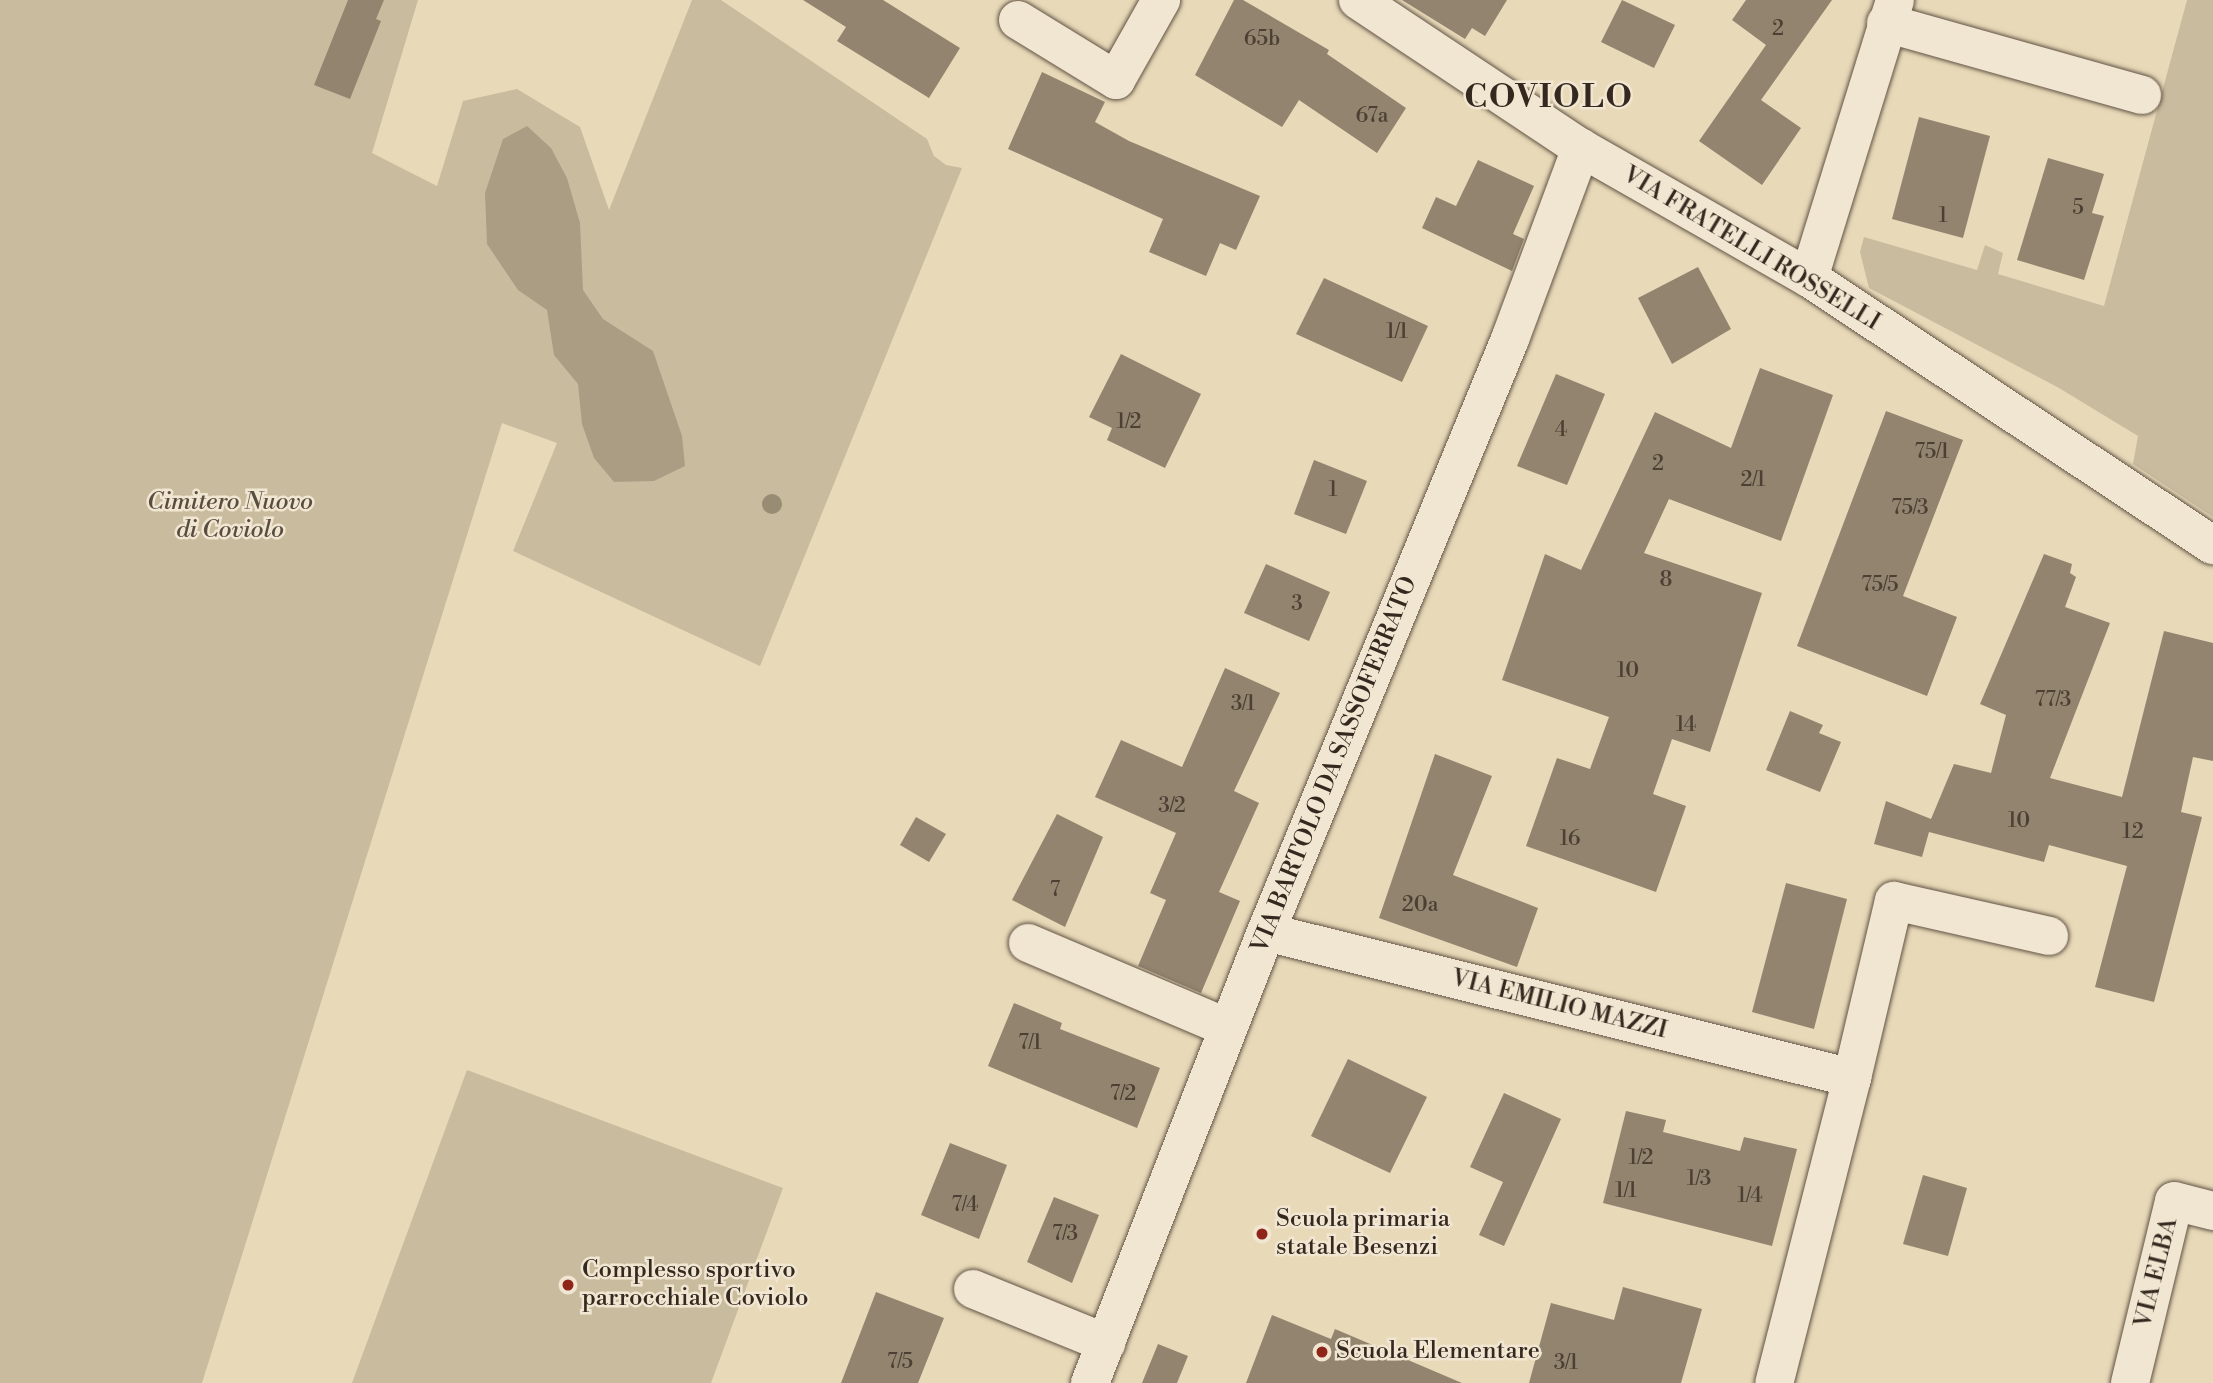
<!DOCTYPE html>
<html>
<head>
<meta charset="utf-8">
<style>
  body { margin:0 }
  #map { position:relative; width:2213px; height:1383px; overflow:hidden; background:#e8d9b8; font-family:"Libre Bodoni",serif }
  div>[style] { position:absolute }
  .green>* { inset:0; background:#c9bb9e }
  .water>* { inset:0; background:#ab9d84 }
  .building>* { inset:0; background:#92846f }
  .roads { filter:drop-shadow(0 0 2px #615445) drop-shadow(0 0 2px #615445) }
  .minor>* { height:38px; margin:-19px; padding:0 19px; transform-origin:19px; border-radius:19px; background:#f0e6d1 }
  .trees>* { width:20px; height:20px; margin:-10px; border-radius:50%; background:#998c75 }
  .dots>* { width:19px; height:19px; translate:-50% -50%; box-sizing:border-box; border:4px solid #f0e6d1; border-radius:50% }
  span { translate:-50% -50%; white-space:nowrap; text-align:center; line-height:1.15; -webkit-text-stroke:5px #f0e6d1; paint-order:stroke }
  .number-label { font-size:21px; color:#4c3f33 }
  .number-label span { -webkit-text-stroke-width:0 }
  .street-label { font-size:24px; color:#34281f }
  .park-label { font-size:24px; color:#594d3f; font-style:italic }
  .poi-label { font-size:24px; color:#34281f }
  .left { translate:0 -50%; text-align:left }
  .district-label { font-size:32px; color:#34281f; font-weight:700; letter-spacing:2px }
</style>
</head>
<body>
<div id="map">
  <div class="green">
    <i style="clip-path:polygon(0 0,418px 0,372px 153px,437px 186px,463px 101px,517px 89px,580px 127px,609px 210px,692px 0,721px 0,927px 139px,934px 156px,946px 165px,962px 168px,760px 666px,513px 551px,557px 443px,502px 423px,202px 1383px,0 1383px)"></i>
    <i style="clip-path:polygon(2187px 0,2213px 0,2213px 517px,2133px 464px,2138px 436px,2059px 388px,1869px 288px,1860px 252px,1864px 237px,1977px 270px,1985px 245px,2003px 253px,1998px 274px,2104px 306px)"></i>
    <i style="clip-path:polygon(467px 1070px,783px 1188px,711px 1383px,352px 1383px)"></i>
  </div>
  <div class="water">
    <i style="clip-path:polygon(527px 126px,551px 148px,567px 178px,580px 223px,583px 290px,603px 319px,653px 351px,682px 436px,685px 466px,654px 481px,614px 482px,594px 458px,582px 424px,578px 384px,554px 355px,547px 310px,518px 290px,487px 244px,485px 193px,503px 139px)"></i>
  </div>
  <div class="building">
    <i style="clip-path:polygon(348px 0,384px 0,376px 19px,381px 21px,350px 99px,314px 85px)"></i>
    <i style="clip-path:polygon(803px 0,883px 0,960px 48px,929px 98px,837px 41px,846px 27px)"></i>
    <i style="clip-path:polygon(1234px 0,1243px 0,1329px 50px,1327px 54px,1406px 108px,1377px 153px,1299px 100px,1282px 127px,1195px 75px)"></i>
    <i style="clip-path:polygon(1402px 0,1507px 0,1485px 36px,1472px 28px,1465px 39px)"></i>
    <i style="clip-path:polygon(1622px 0,1675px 25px,1654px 68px,1601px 42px)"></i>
    <i style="clip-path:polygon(1746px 0,1832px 0,1761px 100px,1801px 128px,1762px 185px,1699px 141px,1766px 45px,1732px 20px)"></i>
    <i style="clip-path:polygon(1042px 72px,1105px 102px,1095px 122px,1129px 141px,1260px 196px,1236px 250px,1220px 243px,1206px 276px,1149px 252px,1163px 219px,1008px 149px)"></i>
    <i style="clip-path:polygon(1919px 117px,1990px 136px,1963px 238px,1892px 219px)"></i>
    <i style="clip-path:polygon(2048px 158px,2104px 174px,2092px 213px,2104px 216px,2084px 280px,2017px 260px)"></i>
    <i style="clip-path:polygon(1478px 160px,1534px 186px,1513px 234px,1524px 239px,1512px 271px,1422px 228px,1436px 197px,1456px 206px)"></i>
    <i style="clip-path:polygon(1698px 267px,1731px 329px,1672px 364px,1638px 298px)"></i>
    <i style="clip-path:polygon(1324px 278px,1428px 326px,1402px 382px,1296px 334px)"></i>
    <i style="clip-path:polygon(1121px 354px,1201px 394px,1165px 468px,1107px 440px,1112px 428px,1089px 417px)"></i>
    <i style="clip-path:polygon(1760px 368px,1833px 395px,1781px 541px,1669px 499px,1644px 553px,1762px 593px,1710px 752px,1672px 739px,1653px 794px,1686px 806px,1656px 892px,1526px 846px,1557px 758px,1590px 769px,1609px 717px,1502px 680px,1545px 554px,1581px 570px,1655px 412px,1731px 448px)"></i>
    <i style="clip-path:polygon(1556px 374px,1605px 394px,1567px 485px,1517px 466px)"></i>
    <i style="clip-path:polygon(1886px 411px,1963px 440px,1903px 596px,1957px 617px,1927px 696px,1797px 646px)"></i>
    <i style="clip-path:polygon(1314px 460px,1367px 481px,1346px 534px,1294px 514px)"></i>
    <i style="clip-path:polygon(2044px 554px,2072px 564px,2070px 573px,2076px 577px,2065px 607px,2110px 623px,2050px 778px,2122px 797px,2164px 631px,2213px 643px,2213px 761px,2193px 757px,2181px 812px,2202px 817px,2154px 1002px,2095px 987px,2127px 866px,2049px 845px,2044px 862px,1929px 832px,1922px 857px,1874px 844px,1886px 801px,1931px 819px,1954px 764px,1991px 773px,2006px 715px,1980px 704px)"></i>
    <i style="clip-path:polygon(1266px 564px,1330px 592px,1309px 641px,1244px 613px)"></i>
    <i style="clip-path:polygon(1225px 668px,1280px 693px,1234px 791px,1259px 803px,1219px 892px,1240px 901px,1201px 993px,1138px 966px,1166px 900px,1150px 893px,1176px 833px,1095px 797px,1121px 740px,1182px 767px)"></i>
    <i style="clip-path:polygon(1790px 711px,1823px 725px,1819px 733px,1841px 742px,1820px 792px,1766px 770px)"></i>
    <i style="clip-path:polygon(1435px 754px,1492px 776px,1453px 875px,1538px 908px,1517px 967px,1379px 918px)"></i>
    <i style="clip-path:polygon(1057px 814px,1103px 837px,1065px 927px,1012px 900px)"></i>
    <i style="clip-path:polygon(916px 817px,946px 834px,929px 862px,900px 845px)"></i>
    <i style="clip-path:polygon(1786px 883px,1847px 899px,1814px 1029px,1752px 1012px)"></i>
    <i style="clip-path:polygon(1014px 1003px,1062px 1023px,1060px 1029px,1160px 1068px,1137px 1128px,988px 1066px)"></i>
    <i style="clip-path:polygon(1348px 1059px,1427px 1097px,1390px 1173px,1311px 1136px)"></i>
    <i style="clip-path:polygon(1504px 1093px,1561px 1119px,1504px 1246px,1479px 1235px,1503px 1182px,1470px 1167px)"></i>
    <i style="clip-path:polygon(1626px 1111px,1666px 1120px,1663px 1132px,1740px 1151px,1744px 1137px,1797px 1149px,1772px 1246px,1603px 1203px)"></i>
    <i style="clip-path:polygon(950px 1143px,1007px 1165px,979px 1239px,921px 1215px)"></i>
    <i style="clip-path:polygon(1923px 1175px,1967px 1188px,1948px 1256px,1903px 1244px)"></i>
    <i style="clip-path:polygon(1054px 1197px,1099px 1215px,1072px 1283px,1027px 1262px)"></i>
    <i style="clip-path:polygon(1623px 1287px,1702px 1309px,1681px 1383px,1529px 1383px,1551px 1303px,1614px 1320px)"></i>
    <i style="clip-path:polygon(876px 1292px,944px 1318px,918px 1383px,841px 1383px)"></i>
    <i style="clip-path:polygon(1272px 1315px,1331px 1339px,1335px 1329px,1462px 1383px,1246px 1383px)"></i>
    <i style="clip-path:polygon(1158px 1344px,1188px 1356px,1177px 1383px,1142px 1383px)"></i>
  </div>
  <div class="roads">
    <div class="minor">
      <i style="left:1358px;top:0;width:268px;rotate:33.6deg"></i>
      <i style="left:1581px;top:148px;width:262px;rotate:29.7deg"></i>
      <i style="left:1809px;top:278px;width:484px;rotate:33.5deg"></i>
      <i style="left:1018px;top:20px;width:115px;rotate:31.5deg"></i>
      <i style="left:1116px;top:80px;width:92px;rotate:-60.6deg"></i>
      <i style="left:1886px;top:23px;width:266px;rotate:15.7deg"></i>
      <i style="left:1809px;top:278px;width:291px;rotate:-72.8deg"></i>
      <i style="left:1266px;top:932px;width:604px;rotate:13.99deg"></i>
      <i style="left:1852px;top:1078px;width:315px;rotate:104.3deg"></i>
      <i style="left:1028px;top:943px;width:217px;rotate:23deg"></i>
      <i style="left:1852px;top:1078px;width:182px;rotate:-76.7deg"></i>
      <i style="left:1894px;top:901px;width:159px;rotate:12.7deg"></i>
      <i style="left:973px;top:1289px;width:144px;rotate:22.1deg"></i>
      <i style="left:1090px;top:1383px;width:484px;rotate:-68.7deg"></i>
      <i style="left:1266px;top:932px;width:641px;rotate:-67.63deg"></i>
      <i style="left:1510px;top:339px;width:204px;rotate:-69.6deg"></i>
      <i style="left:2130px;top:1383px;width:187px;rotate:-76.4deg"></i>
      <i style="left:2174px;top:1201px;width:40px;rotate:14.4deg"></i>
    </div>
  </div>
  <div class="trees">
    <i style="left:772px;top:504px"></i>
  </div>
  <div class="dots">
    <i style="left:1262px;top:1234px;background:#8f2418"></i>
    <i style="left:568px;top:1285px;background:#8f2418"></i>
    <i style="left:1322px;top:1352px;background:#8f2418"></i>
  </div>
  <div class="number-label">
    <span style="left:1778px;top:29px">2</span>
    <span style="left:1262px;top:39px">65b</span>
    <span style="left:1372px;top:116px">67a</span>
    <span style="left:2078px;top:208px">5</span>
    <span style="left:1943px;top:216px">1</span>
    <span style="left:1397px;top:332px">1/1</span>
    <span style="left:1129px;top:422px">1/2</span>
    <span style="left:1561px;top:430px">4</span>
    <span style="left:1932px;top:452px">75/1</span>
    <span style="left:1658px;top:464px">2</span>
    <span style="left:1753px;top:480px">2/1</span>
    <span style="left:1333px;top:490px">1</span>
    <span style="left:1910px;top:508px">75/3</span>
    <span style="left:1666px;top:580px">8</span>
    <span style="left:1880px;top:585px">75/5</span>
    <span style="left:1297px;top:604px">3</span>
    <span style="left:1628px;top:671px">10</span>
    <span style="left:2053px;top:700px">77/3</span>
    <span style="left:1243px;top:704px">3/1</span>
    <span style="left:1686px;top:725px">14</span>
    <span style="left:1172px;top:806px">3/2</span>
    <span style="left:2019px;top:821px">10</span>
    <span style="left:2133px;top:832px">12</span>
    <span style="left:1570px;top:839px">16</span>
    <span style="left:1055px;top:890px">7</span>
    <span style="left:1420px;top:905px">20a</span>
    <span style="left:1030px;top:1043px">7/1</span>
    <span style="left:1123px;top:1094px">7/2</span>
    <span style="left:1641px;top:1158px">1/2</span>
    <span style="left:1699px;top:1179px">1/3</span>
    <span style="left:1626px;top:1191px">1/1</span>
    <span style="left:1750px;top:1196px">1/4</span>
    <span style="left:965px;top:1205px">7/4</span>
    <span style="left:1065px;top:1234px">7/3</span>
    <span style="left:900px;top:1362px">7/5</span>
    <span style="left:1566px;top:1363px">3/1</span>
  </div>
  <div class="street-label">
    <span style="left:1751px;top:249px;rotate:31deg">VIA FRATELLI ROSSELLI</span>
    <span style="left:1335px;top:765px;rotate:-68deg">VIA BARTOLO DA SASSOFERRATO</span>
    <span style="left:1559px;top:1005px;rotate:14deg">VIA EMILIO MAZZI</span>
    <span style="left:2157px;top:1273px;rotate:-76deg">VIA ELBA</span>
  </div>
  <div class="park-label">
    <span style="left:230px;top:517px">Cimitero Nuovo<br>di Coviolo</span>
  </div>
  <div class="poi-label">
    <span class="left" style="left:1276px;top:1234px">Scuola primaria<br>statale Besenzi</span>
    <span class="left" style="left:582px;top:1285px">Complesso sportivo<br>parrocchiale Coviolo</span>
    <span class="left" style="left:1336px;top:1352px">Scuola Elementare</span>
  </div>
  <div class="district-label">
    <span style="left:1549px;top:97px">COVIOLO</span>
  </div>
</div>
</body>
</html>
